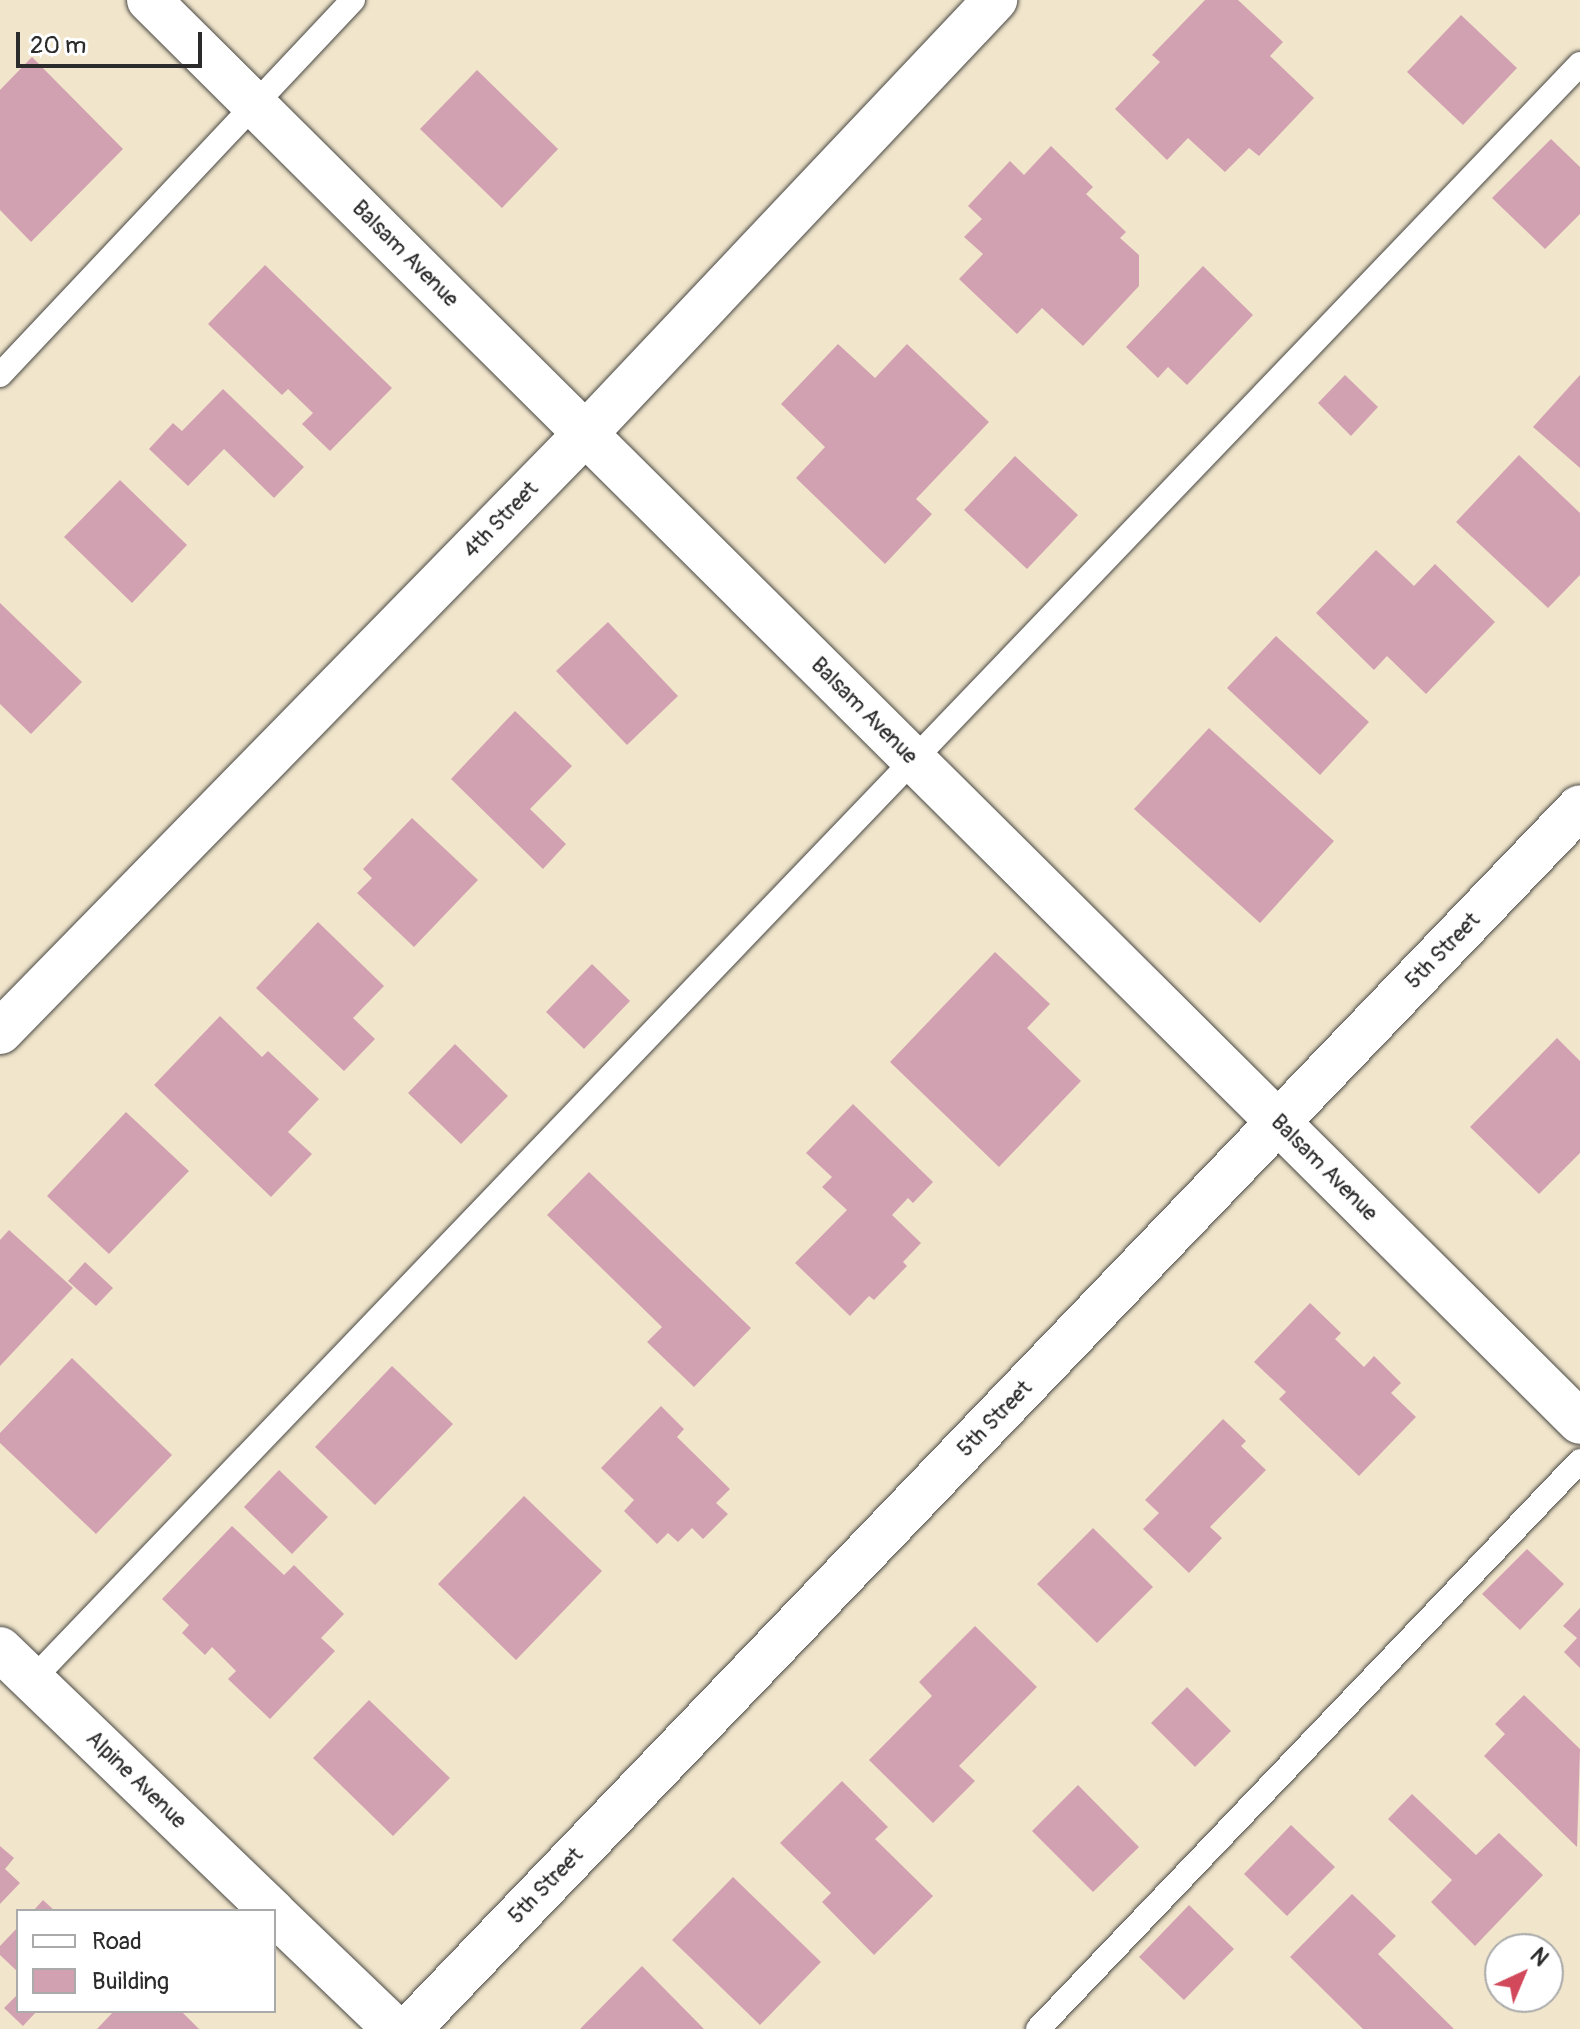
<!DOCTYPE html>
<html>
<head>
<meta charset="utf-8">
<style>
  body { margin:0 }
  #map { position:relative; width:1580px; height:2029px; overflow:hidden; background:#f1e6cc; font-family:Pangolin,sans-serif }
  div>[style] { position:absolute }
  .building>* { inset:0; background:#d2a1b1 }
  .roads { filter:drop-shadow(0 0 2px #494743) drop-shadow(0 0 2px #494743) }
  .service>* { height:24px; margin:-12px; padding:0 12px; transform-origin:12px; border-radius:12px; background:#fff }
  .minor>* { height:44px; margin:-22px; padding:0 22px; transform-origin:22px; border-radius:22px; background:#fff }
  span { translate:-50% -50%; white-space:nowrap; text-align:center; line-height:1.15; -webkit-text-stroke:7px #fff; paint-order:stroke }
  .street-label { font-size:22px; color:#2b2b2b }
  .legend { position:absolute; left:16px; top:1909px; width:260px; height:104px; box-sizing:border-box; background:#fff; border:2px solid #aaa; margin:0; padding:10px 14px; list-style:none; font-size:24px; color:#2b2b2b }
  .legend li { display:flex; align-items:center; gap:16px; height:40px }
  .legend b { width:40px; border:2px solid #aaa }
  .north { position:absolute; left:1484px; top:1933px; width:80px; height:80px; box-sizing:border-box; background:#fff; border:2px solid #aaa; border-radius:50%; rotate:44deg; font-size:22px; font-weight:700; line-height:32px; text-align:center; color:#2b2b2b }
  .north::after { content:''; display:block; margin:auto; width:28px; height:36px; background:#d1495b; clip-path:polygon(50% 0,100% 100%,50% 72%,0 100%) }
  .scale { position:absolute; left:16px; top:32px; width:186px; height:36px; box-sizing:border-box; border:4px solid #2b2b2b; border-top:0; padding-left:10px; font-size:24px; line-height:28px; white-space:nowrap; color:#2b2b2b; -webkit-text-stroke:6px #fff; paint-order:stroke }
</style>
</head>
<body>
<div id="map">
  <div class="building">
    <i style="clip-path:polygon(1205px 0,1238px 0,1283px 42px,1270px 56px,1314px 98px,1259px 156px,1249px 148px,1225px 172px,1188px 138px,1167px 160px,1115px 109px,1160px 62px,1152px 55px)"></i>
    <i style="clip-path:polygon(1461px 15px,1517px 68px,1463px 125px,1407px 72px)"></i>
    <i style="clip-path:polygon(32px 57px,123px 149px,31px 242px,0 210px,0 90px)"></i>
    <i style="clip-path:polygon(477px 70px,558px 149px,502px 208px,420px 129px)"></i>
    <i style="clip-path:polygon(1551px 139px,1580px 167px,1580px 214px,1545px 249px,1492px 198px)"></i>
    <i style="clip-path:polygon(1051px 146px,1093px 187px,1086px 194px,1126px 232px,1120px 238px,1139px 255px,1139px 286px,1083px 346px,1042px 308px,1017px 334px,959px 279px,983px 254px,964px 237px,982px 219px,968px 206px,1010px 161px,1024px 175px)"></i>
    <i style="clip-path:polygon(265px 265px,392px 388px,330px 451px,302px 424px,313px 413px,288px 389px,282px 395px,208px 324px)"></i>
    <i style="clip-path:polygon(1203px 266px,1253px 315px,1187px 385px,1168px 367px,1158px 378px,1126px 347px)"></i>
    <i style="clip-path:polygon(838px 344px,875px 378px,907px 344px,989px 422px,916px 499px,932px 514px,885px 564px,796px 478px,825px 447px,781px 404px)"></i>
    <i style="clip-path:polygon(1345px 375px,1378px 407px,1351px 436px,1318px 403px)"></i>
    <i style="clip-path:polygon(1580px 375px,1580px 468px,1533px 427px)"></i>
    <i style="clip-path:polygon(223px 389px,304px 467px,274px 498px,224px 449px,188px 486px,149px 449px,173px 423px,182px 431px)"></i>
    <i style="clip-path:polygon(1519px 455px,1580px 513px,1580px 575px,1548px 608px,1456px 522px)"></i>
    <i style="clip-path:polygon(1015px 456px,1078px 515px,1027px 569px,964px 510px)"></i>
    <i style="clip-path:polygon(120px 480px,187px 545px,132px 603px,64px 537px)"></i>
    <i style="clip-path:polygon(1376px 550px,1414px 586px,1435px 564px,1495px 622px,1426px 694px,1387px 656px,1374px 670px,1316px 613px)"></i>
    <i style="clip-path:polygon(0 603px,82px 682px,31px 734px,0 704px)"></i>
    <i style="clip-path:polygon(608px 622px,678px 696px,627px 745px,556px 671px)"></i>
    <i style="clip-path:polygon(1276px 636px,1369px 722px,1320px 775px,1227px 688px)"></i>
    <i style="clip-path:polygon(515px 711px,572px 766px,530px 809px,566px 844px,543px 869px,451px 779px)"></i>
    <i style="clip-path:polygon(1209px 728px,1334px 841px,1260px 923px,1134px 809px)"></i>
    <i style="clip-path:polygon(412px 818px,478px 880px,414px 947px,357px 893px,372px 878px,363px 869px)"></i>
    <i style="clip-path:polygon(318px 922px,384px 986px,353px 1018px,375px 1039px,344px 1071px,256px 988px)"></i>
    <i style="clip-path:polygon(995px 952px,1050px 1004px,1027px 1028px,1081px 1081px,999px 1167px,890px 1062px)"></i>
    <i style="clip-path:polygon(592px 964px,630px 1001px,584px 1049px,546px 1012px)"></i>
    <i style="clip-path:polygon(220px 1016px,262px 1057px,268px 1051px,319px 1099px,288px 1132px,312px 1154px,271px 1197px,154px 1085px)"></i>
    <i style="clip-path:polygon(1557px 1038px,1580px 1061px,1580px 1153px,1539px 1194px,1470px 1127px)"></i>
    <i style="clip-path:polygon(455px 1044px,508px 1096px,461px 1144px,408px 1093px)"></i>
    <i style="clip-path:polygon(853px 1104px,933px 1182px,913px 1203px,908px 1198px,892px 1215px,921px 1243px,903px 1262px,907px 1266px,874px 1300px,869px 1296px,850px 1316px,795px 1263px,847px 1210px,822px 1187px,832px 1177px,806px 1153px)"></i>
    <i style="clip-path:polygon(126px 1112px,189px 1171px,109px 1254px,47px 1196px)"></i>
    <i style="clip-path:polygon(589px 1172px,751px 1328px,694px 1387px,647px 1342px,662px 1327px,547px 1215px)"></i>
    <i style="clip-path:polygon(9px 1230px,73px 1288px,0 1366px,0 1240px)"></i>
    <i style="clip-path:polygon(85px 1262px,113px 1288px,96px 1306px,68px 1281px)"></i>
    <i style="clip-path:polygon(1310px 1303px,1341px 1333px,1335px 1339px,1364px 1367px,1374px 1356px,1401px 1383px,1391px 1393px,1416px 1417px,1359px 1476px,1279px 1399px,1286px 1392px,1254px 1362px)"></i>
    <i style="clip-path:polygon(72px 1358px,172px 1455px,96px 1534px,0 1443px,0 1433px)"></i>
    <i style="clip-path:polygon(392px 1366px,453px 1424px,375px 1505px,315px 1447px)"></i>
    <i style="clip-path:polygon(661px 1406px,684px 1429px,677px 1437px,730px 1489px,716px 1503px,728px 1514px,703px 1539px,692px 1528px,678px 1542px,668px 1533px,657px 1544px,624px 1511px,634px 1500px,601px 1468px)"></i>
    <i style="clip-path:polygon(1223px 1419px,1246px 1441px,1241px 1446px,1266px 1470px,1210px 1527px,1222px 1538px,1189px 1573px,1143px 1529px,1159px 1513px,1145px 1500px)"></i>
    <i style="clip-path:polygon(279px 1470px,328px 1517px,292px 1554px,244px 1507px)"></i>
    <i style="clip-path:polygon(524px 1496px,602px 1571px,516px 1660px,438px 1584px)"></i>
    <i style="clip-path:polygon(232px 1526px,284px 1575px,294px 1565px,344px 1614px,321px 1638px,335px 1651px,270px 1719px,228px 1679px,236px 1671px,212px 1647px,205px 1655px,182px 1633px,189px 1625px,162px 1599px)"></i>
    <i style="clip-path:polygon(1093px 1528px,1153px 1587px,1097px 1643px,1037px 1584px)"></i>
    <i style="clip-path:polygon(1527px 1549px,1564px 1584px,1520px 1630px,1482px 1594px)"></i>
    <i style="clip-path:polygon(1580px 1608px,1580px 1668px,1564px 1652px,1577px 1638px,1563px 1626px)"></i>
    <i style="clip-path:polygon(975px 1626px,1037px 1687px,959px 1766px,975px 1781px,933px 1823px,869px 1760px,932px 1696px,919px 1682px)"></i>
    <i style="clip-path:polygon(1187px 1687px,1231px 1731px,1195px 1767px,1151px 1723px)"></i>
    <i style="clip-path:polygon(1524px 1695px,1580px 1749px,1577px 1847px,1484px 1756px,1505px 1734px,1495px 1724px)"></i>
    <i style="clip-path:polygon(369px 1700px,450px 1778px,393px 1836px,313px 1758px)"></i>
    <i style="clip-path:polygon(842px 1781px,888px 1827px,875px 1839px,933px 1896px,874px 1955px,822px 1902px,831px 1893px,780px 1843px)"></i>
    <i style="clip-path:polygon(1078px 1785px,1139px 1847px,1093px 1892px,1032px 1831px)"></i>
    <i style="clip-path:polygon(1412px 1794px,1476px 1855px,1499px 1833px,1543px 1875px,1475px 1946px,1431px 1902px,1452px 1880px,1388px 1819px)"></i>
    <i style="clip-path:polygon(1291px 1825px,1335px 1867px,1287px 1916px,1244px 1874px)"></i>
    <i style="clip-path:polygon(0 1846px,14px 1858px,5px 1869px,20px 1883px,0 1904px)"></i>
    <i style="clip-path:polygon(733px 1877px,821px 1962px,760px 2025px,672px 1940px)"></i>
    <i style="clip-path:polygon(1352px 1894px,1396px 1936px,1378px 1954px,1454px 2029px,1363px 2029px,1290px 1957px)"></i>
    <i style="clip-path:polygon(43px 1900px,55px 1911px,33px 1911px)"></i>
    <i style="clip-path:polygon(1189px 1905px,1234px 1949px,1184px 2000px,1139px 1957px)"></i>
    <i style="clip-path:polygon(18px 1927px,18px 1972px,0 1955px,0 1946px)"></i>
    <i style="clip-path:polygon(642px 1966px,704px 2029px,580px 2029px)"></i>
    <i style="clip-path:polygon(18px 1994px,18px 2011px,37px 2011px,23px 2026px,4px 2008px)"></i>
    <i style="clip-path:polygon(114px 2011px,181px 2011px,199px 2029px,97px 2029px)"></i>
  </div>
  <div class="roads">
    <div class="service">
      <i style="left:0;top:375px;width:515px;rotate:-46.73deg"></i>
      <i style="left:32px;top:1680px;width:2238px;rotate:-46.23deg"></i>
      <i style="left:1038px;top:2029px;width:785px;rotate:-46.34deg"></i>
    </div>
    <div class="minor">
      <i style="left:149px;top:0;width:2017px;rotate:44.82deg"></i>
      <i style="left:0;top:1032px;width:838px;rotate:-45.63deg"></i>
      <i style="left:586px;top:433px;width:596px;rotate:-46.63deg"></i>
      <i style="left:0;top:1649px;width:378px;rotate:43.9deg"></i>
      <i style="left:274px;top:1913px;width:168px;rotate:43.8deg"></i>
      <i style="left:409px;top:2029px;width:1692px;rotate:-46.22deg"></i>
    </div>
  </div>
  <div class="street-label">
    <span style="left:405px;top:254px;rotate:45deg">Balsam Avenue</span>
    <span style="left:501px;top:520px;rotate:-46deg">4th Street</span>
    <span style="left:864px;top:711px;rotate:45deg">Balsam Avenue</span>
    <span style="left:1443px;top:951px;rotate:-46deg">5th Street</span>
    <span style="left:1324px;top:1168px;rotate:45deg">Balsam Avenue</span>
    <span style="left:995px;top:1419px;rotate:-46deg">5th Street</span>
    <span style="left:136px;top:1780px;rotate:44deg">Alpine Avenue</span>
    <span style="left:546px;top:1886px;rotate:-46deg">5th Street</span>
  </div>
  <ul class="legend">
  <li><b style="height:10px;background:#fff"></b>Road</li>
  <li><b style="height:22px;background:#d2a1b1"></b>Building</li>
  </ul>
  <div class="north">N</div>
  <div class="scale">20 m</div>
</div>
</body>
</html>
